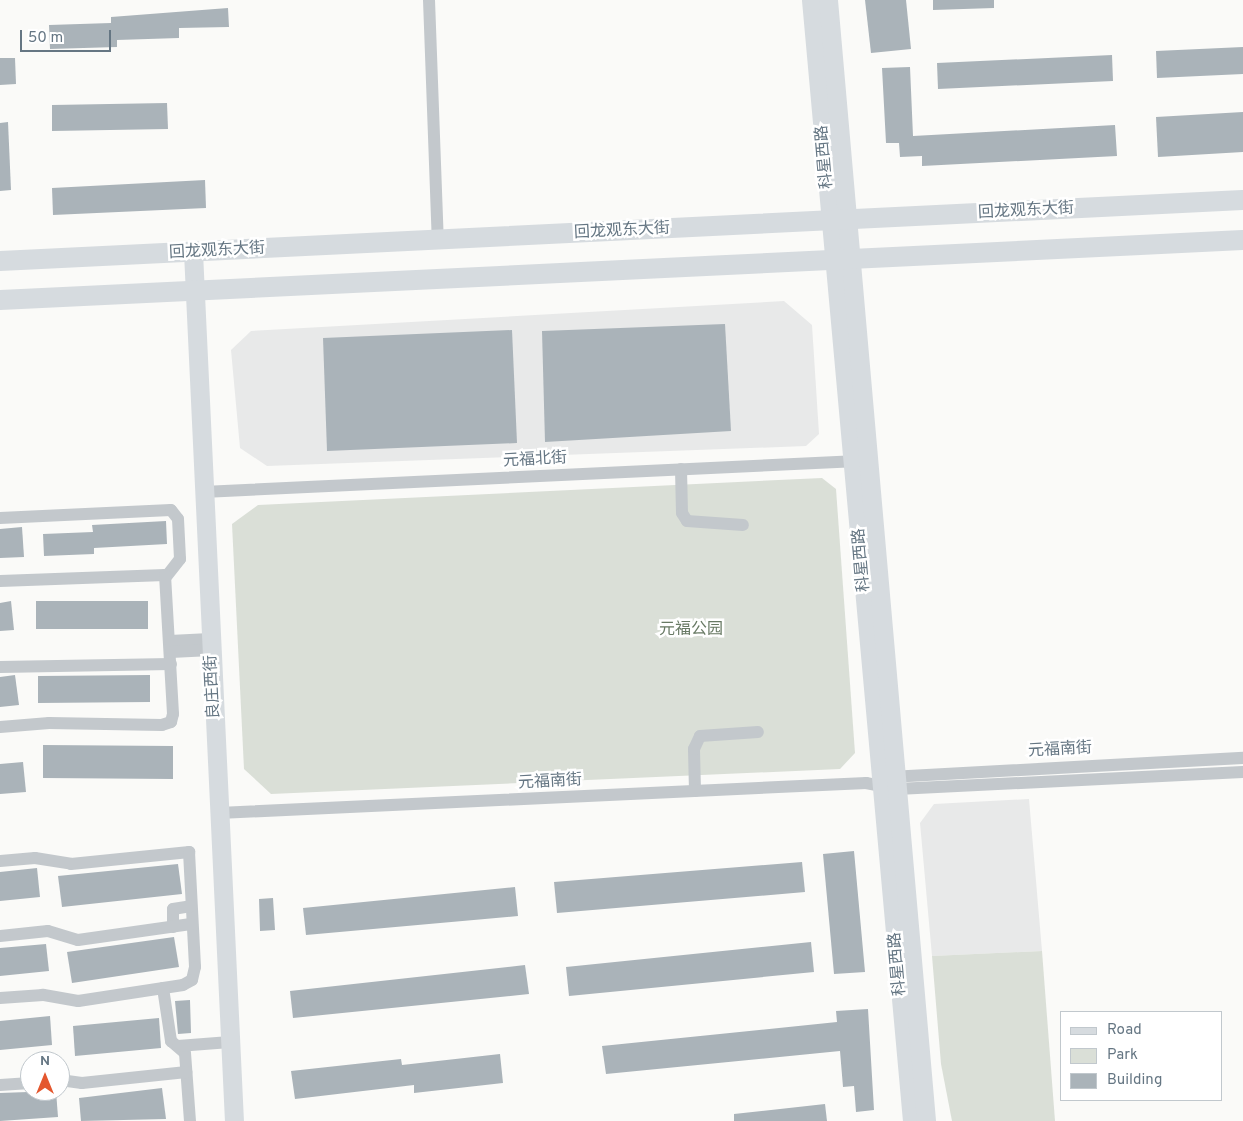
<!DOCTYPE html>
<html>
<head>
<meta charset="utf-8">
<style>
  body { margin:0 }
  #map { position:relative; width:1243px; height:1121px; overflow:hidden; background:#fafaf8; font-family:Overpass,"Noto Sans SC",sans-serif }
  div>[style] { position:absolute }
  .built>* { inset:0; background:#e8e9e9 }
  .green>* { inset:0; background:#dadfd7 }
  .building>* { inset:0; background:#aab3b9 }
  .street>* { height:12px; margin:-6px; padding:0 6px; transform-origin:6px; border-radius:6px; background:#c3c8cc }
  .secondary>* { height:19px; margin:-9.5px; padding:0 9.5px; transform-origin:9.5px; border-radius:9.5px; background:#d6dbdf }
  .primary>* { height:20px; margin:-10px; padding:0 10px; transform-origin:10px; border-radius:10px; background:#d6dbdf }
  span { translate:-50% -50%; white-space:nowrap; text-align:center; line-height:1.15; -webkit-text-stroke:5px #fff; paint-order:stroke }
  .street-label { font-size:16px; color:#657683 }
  .park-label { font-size:16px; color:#687a64 }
  .legend { position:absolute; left:1060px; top:1011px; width:162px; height:90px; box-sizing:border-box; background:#fff; border:1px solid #c1c8cd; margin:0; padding:6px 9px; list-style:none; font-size:15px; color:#657683 }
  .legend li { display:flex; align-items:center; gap:10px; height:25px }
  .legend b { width:25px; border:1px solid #c1c8cd }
  .north { position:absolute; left:20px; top:1051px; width:50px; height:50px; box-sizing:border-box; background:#fff; border:1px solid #c1c8cd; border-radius:50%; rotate:0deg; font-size:14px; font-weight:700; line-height:20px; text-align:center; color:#657683 }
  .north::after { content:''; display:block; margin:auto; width:18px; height:22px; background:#e4572e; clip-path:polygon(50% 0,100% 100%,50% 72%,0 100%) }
  .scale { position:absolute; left:20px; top:30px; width:91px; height:22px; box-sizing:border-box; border:2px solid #657683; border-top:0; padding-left:6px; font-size:15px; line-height:18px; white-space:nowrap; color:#657683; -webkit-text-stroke:4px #fff; paint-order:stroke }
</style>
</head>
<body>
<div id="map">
  <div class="built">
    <i style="clip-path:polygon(784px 301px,812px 325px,819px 434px,806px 446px,267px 466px,240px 448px,231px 350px,251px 331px)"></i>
    <i style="clip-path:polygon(1029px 799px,1042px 951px,932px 956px,920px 823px,934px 804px)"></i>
  </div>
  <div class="green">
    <i style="clip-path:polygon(822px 478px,836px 489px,855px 753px,840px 769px,271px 794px,244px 769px,232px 524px,258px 505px)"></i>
    <i style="clip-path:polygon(1042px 951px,1055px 1121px,952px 1121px,941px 1064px,932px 956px)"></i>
  </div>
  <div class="building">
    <i style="clip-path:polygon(865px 0,906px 0,911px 49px,871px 53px)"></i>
    <i style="clip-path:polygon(933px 0,994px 0,994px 8px,933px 10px)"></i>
    <i style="clip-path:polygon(228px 8px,229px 27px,179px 28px,179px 38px,117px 40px,117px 47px,50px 49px,49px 25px,111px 23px,111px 17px)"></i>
    <i style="clip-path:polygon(1243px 47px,1243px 74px,1157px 78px,1156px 51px)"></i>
    <i style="clip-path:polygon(1112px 55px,1113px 81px,938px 89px,937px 63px)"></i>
    <i style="clip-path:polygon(0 58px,15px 58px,16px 84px,0 85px)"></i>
    <i style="clip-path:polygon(910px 67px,913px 136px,1115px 125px,1117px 156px,922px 166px,922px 156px,900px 157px,899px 143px,886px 143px,882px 68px)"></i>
    <i style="clip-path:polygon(167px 103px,168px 129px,52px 131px,52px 105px)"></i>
    <i style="clip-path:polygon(1243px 112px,1243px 152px,1158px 157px,1156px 117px)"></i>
    <i style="clip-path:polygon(8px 122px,11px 190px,0 191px,0 123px)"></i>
    <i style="clip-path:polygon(205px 180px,206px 208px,53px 215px,52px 188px)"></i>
    <i style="clip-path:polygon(725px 324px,731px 431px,545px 442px,542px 331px)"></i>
    <i style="clip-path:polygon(512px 330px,517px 443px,327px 451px,323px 338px)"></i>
    <i style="clip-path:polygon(166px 521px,167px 544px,94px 548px,94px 554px,44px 556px,43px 534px,93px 532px,92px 525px)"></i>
    <i style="clip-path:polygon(22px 527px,24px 557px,0 558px,0 529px)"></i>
    <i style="clip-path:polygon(11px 601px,14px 630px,0 631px,0 603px)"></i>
    <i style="clip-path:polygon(36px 601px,148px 601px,148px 629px,36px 629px)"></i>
    <i style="clip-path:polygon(15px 675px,19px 705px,0 707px,0 677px)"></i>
    <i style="clip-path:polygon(150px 675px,150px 702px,38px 703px,38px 676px)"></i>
    <i style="clip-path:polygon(43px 745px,173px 746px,173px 779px,43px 778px)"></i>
    <i style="clip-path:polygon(23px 762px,26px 792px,0 794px,0 764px)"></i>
    <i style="clip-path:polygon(854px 851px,865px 972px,834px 974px,823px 854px)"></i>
    <i style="clip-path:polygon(802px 862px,805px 892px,557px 913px,554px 882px)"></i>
    <i style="clip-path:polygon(178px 864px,182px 894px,62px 907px,58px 876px)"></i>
    <i style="clip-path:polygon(37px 868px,40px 897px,0 901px,0 872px)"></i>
    <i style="clip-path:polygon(515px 887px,518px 916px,306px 935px,303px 908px)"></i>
    <i style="clip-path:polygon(273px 898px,275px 930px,260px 931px,259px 899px)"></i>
    <i style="clip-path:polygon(174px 937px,179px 967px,72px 983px,67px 952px)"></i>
    <i style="clip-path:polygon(811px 942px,814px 972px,569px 996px,566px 967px)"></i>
    <i style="clip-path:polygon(46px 944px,49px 971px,0 976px,0 948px)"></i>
    <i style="clip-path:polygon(525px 965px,529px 994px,293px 1018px,290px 991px)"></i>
    <i style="clip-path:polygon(190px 1000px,191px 1033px,178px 1034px,175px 1001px)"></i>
    <i style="clip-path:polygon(868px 1009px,874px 1110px,856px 1112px,854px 1086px,843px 1087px,840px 1051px,606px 1074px,602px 1046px,837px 1022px,836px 1011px)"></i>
    <i style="clip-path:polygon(50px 1016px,52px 1045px,0 1050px,0 1021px)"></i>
    <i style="clip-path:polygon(159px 1018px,161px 1048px,75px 1056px,73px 1026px)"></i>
    <i style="clip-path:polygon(500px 1054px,503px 1083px,414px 1093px,414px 1085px,295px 1099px,291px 1071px,401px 1059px,402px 1065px)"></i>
    <i style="clip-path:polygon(162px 1088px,166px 1119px,81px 1121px,79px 1098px)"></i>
    <i style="clip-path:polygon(56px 1091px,58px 1117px,0 1121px,0 1093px)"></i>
    <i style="clip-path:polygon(825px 1104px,827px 1121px,734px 1121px,734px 1114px)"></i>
  </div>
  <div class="street">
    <i style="left:429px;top:0;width:240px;rotate:87.9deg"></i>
    <i style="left:681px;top:469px;width:44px;rotate:88.7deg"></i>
    <i style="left:682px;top:513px;width:9px;rotate:58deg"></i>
    <i style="left:687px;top:521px;width:56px;rotate:4.1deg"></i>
    <i style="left:203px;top:492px;width:656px;rotate:-2.71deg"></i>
    <i style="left:0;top:518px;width:171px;rotate:-2.7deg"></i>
    <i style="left:171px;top:510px;width:11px;rotate:52deg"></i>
    <i style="left:178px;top:519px;width:40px;rotate:87.1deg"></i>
    <i style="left:180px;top:559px;width:23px;rotate:128deg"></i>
    <i style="left:0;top:581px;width:165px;rotate:-2.1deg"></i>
    <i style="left:165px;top:575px;width:139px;rotate:86.7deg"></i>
    <i style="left:173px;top:714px;width:8px;rotate:104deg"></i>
    <i style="left:171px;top:722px;width:9px;rotate:162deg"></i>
    <i style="left:162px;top:725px;width:113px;rotate:-179deg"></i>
    <i style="left:49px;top:723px;width:49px;rotate:175.3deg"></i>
    <i style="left:170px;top:641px;width:40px;rotate:-2.9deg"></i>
    <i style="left:171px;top:652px;width:40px;rotate:-2.9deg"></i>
    <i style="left:0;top:667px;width:171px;rotate:-1deg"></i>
    <i style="left:890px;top:777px;width:354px;rotate:-3.1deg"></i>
    <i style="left:695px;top:791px;width:42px;rotate:-91.4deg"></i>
    <i style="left:694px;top:749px;width:14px;rotate:-65deg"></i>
    <i style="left:700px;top:736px;width:58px;rotate:-3.9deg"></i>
    <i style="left:219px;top:813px;width:648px;rotate:-2.65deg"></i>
    <i style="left:866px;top:783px;width:32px;rotate:11deg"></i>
    <i style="left:897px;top:789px;width:346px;rotate:-2.8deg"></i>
    <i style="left:0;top:861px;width:35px;rotate:-5deg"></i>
    <i style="left:35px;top:858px;width:36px;rotate:9deg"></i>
    <i style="left:71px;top:864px;width:119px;rotate:-5.8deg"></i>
    <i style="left:189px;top:852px;width:115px;rotate:87deg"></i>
    <i style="left:195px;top:967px;width:13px;rotate:103deg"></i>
    <i style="left:192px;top:980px;width:10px;rotate:151deg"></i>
    <i style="left:183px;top:985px;width:106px;rotate:171.3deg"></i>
    <i style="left:78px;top:1001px;width:36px;rotate:-170deg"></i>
    <i style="left:43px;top:995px;width:43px;rotate:176deg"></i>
    <i style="left:173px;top:927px;width:18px;rotate:-90deg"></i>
    <i style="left:173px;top:909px;width:18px;rotate:-9deg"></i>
    <i style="left:0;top:936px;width:48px;rotate:-5.9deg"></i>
    <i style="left:48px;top:931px;width:31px;rotate:17deg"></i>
    <i style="left:78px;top:940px;width:114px;rotate:-8.1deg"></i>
    <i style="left:163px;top:988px;width:54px;rotate:81.4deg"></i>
    <i style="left:171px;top:1041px;width:18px;rotate:41deg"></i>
    <i style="left:185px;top:1053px;width:68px;rotate:85.8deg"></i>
    <i style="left:178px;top:1046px;width:52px;rotate:-4.4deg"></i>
    <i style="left:60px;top:1080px;width:22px;rotate:8deg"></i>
    <i style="left:82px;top:1083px;width:105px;rotate:-6deg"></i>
    <i style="left:0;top:1085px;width:30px;rotate:-4deg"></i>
  </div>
  <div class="secondary">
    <i style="left:811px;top:0;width:1126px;rotate:84.85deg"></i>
    <i style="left:828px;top:0;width:1125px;rotate:85deg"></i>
    <i style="left:193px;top:252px;width:870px;rotate:87.3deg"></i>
  </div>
  <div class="primary">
    <i style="left:0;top:261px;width:1244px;rotate:-2.81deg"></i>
    <i style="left:0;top:300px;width:1244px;rotate:-2.76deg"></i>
  </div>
  <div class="street-label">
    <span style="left:825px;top:157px;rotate:-95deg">科星西路</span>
    <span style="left:1026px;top:211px;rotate:-3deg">回龙观东大街</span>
    <span style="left:622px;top:231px;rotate:-3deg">回龙观东大街</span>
    <span style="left:217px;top:251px;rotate:-3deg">回龙观东大街</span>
    <span style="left:535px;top:460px;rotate:-3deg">元福北街</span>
    <span style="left:862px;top:560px;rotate:-95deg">科星西路</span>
    <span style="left:213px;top:687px;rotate:-93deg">良庄西街</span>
    <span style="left:1060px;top:750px;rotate:-3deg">元福南街</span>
    <span style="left:550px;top:782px;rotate:-3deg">元福南街</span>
    <span style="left:898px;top:964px;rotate:-95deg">科星西路</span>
  </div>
  <div class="park-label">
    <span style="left:691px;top:630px">元福公园</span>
  </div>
  <ul class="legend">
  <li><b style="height:6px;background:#d6dbdf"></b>Road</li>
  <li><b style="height:14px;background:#dadfd7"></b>Park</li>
  <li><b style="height:14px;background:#aab3b9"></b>Building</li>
  </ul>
  <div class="north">N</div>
  <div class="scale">50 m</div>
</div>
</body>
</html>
